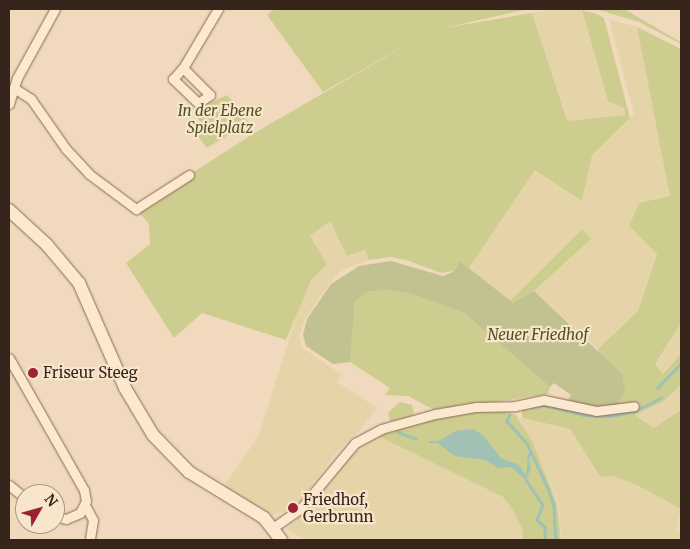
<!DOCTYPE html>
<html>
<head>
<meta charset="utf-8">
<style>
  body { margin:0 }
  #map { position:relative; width:690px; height:549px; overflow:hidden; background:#f0d9bc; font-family:Merriweather,serif }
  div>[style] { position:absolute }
  .farmland>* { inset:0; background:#e6d4a9 }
  .green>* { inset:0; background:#cecd90 }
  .cemetery>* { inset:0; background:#c2c190 }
  .water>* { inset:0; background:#a0c1b3 }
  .stream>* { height:2.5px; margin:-1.25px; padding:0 1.25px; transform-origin:1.25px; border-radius:1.25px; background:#a0c1b3 }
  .roads { filter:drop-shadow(0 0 1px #896955) drop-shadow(0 0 1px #896955) }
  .street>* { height:9px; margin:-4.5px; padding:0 4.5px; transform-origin:4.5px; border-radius:4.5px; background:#fbe8cf }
  .secondary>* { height:12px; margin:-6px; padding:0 6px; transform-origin:6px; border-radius:6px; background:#fbe8cf }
  .dots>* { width:14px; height:14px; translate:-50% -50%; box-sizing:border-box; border:2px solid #f7e5cc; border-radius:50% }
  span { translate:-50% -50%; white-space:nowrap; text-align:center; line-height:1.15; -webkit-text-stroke:4.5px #f7e5cc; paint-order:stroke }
  .park-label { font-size:15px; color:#4f5420; font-style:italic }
  .poi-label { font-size:15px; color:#37241a }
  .left { translate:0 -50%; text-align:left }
  .frame { position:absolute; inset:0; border:10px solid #37241a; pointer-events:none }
  .north { position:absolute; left:15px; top:484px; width:50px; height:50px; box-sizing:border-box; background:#f7e5cc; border:1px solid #aa9885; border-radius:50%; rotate:52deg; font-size:14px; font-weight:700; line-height:20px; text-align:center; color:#37241a }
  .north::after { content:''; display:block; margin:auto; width:18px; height:22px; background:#9b2133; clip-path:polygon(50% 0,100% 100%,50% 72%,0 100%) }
</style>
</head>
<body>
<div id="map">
  <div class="farmland">
    <i style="clip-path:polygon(555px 9px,582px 10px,608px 101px,624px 108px,625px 115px,566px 121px,532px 13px)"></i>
    <i style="clip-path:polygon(609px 19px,637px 27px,671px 196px,639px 203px,629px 226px,657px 253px,638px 311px,598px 349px,534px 291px,591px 239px,582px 229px,510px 301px,469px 268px,535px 170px,582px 200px,592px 155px,634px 114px)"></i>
    <i style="clip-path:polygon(330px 221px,347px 256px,365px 250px,369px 260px,342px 270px,331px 281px,305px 319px,299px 336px,303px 348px,342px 375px,337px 382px,377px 408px,360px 430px,335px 454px,301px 500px,288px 511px,272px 515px,224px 487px,259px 435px,301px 301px,311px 280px,327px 264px,310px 236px)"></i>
    <i style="clip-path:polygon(681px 323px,681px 354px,663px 374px,655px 365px)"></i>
    <i style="clip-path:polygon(681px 385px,681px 410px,669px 420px,654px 428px,634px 414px,664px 401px)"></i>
    <i style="clip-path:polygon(519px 417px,570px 429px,599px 477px,613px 476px,638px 485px,681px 509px,676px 530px,681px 532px,681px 540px,562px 540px,558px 503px)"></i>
    <i style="clip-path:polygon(378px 436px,503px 497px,513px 510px,523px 531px,523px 540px,308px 540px,287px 530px,350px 454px)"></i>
  </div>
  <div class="green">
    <i style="clip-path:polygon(274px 9px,528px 9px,444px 28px,532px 13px,567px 121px,625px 115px,624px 108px,608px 101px,582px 10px,597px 14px,604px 18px,630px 118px,592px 155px,582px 201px,535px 170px,469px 268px,460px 261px,453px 271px,441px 273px,406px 260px,391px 257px,369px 260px,365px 250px,347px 256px,330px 221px,310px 236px,327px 264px,311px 280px,286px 340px,202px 313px,174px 338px,126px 263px,150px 244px,149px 224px,136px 209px,256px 132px,431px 31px,323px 92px,267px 15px)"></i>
    <i style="clip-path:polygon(624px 9px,681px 42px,681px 44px,639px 22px,599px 10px)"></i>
    <i style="clip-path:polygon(637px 27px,681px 49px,681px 323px,655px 364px,663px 374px,681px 354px,681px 385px,664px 401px,635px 415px,654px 428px,681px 410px,681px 509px,637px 485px,613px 476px,600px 477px,570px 429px,523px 418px,522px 414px,522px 408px,539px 402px,605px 414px,634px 408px,616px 406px,598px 349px,638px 311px,657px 254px,629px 226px,639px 203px,670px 196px)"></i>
    <i style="clip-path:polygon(227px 95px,249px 122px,207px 148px,194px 131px,202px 125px,196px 116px,206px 105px)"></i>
    <i style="clip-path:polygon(582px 229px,591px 239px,534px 291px,513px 303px,510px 301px)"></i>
    <i style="clip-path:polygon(386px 290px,412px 294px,464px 313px,550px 387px,548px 394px,436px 411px,408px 396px,385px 395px,390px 388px,350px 362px,355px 302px,367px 292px)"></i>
    <i style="clip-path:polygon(400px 402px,412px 405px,414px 414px,411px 417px,390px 421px,388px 413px)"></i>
    <i style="clip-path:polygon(496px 409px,516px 415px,533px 443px,557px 504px,561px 540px,523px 540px,523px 531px,513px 510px,503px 497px,378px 436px,439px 417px)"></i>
  </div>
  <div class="cemetery">
    <i style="clip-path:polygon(391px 261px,443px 276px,453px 272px,460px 261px,513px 303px,534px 291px,622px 374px,625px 391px,616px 406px,591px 407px,568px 400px,571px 395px,554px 383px,550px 387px,464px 313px,412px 294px,386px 290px,367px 292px,355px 302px,350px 362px,333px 364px,306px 346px,303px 335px,307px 319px,331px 284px,359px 266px)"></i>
  </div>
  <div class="water">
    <i style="clip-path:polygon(473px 429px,483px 435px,501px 458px,519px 465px,526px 476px,528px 457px,531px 468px,526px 480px,511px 467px,498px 468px,485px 460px,455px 456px,436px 442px,456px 431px)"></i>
  </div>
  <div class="stream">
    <i style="left:657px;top:388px;width:35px;rotate:-46deg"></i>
    <i style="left:532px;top:407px;width:12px;rotate:-9deg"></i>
    <i style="left:544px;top:405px;width:41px;rotate:14deg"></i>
    <i style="left:584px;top:415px;width:27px;rotate:2deg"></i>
    <i style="left:611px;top:416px;width:25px;rotate:-12deg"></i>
    <i style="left:635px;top:411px;width:29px;rotate:-27deg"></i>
    <i style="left:510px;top:415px;width:7px;rotate:117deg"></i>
    <i style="left:507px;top:421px;width:30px;rotate:48deg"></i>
    <i style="left:527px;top:443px;width:50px;rotate:65deg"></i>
    <i style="left:548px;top:488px;width:20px;rotate:72deg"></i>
    <i style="left:554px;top:507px;width:33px;rotate:87deg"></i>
    <i style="left:398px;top:432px;width:19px;rotate:21deg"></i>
    <i style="left:430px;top:442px;width:6px"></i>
    <i style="left:528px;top:457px;width:5px;rotate:-68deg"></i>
    <i style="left:526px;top:480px;width:30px;rotate:56deg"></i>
    <i style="left:543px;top:505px;width:16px;rotate:112deg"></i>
    <i style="left:537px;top:520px;width:11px;rotate:41deg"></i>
    <i style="left:545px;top:527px;width:13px;rotate:90deg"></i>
  </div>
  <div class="roads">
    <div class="street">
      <i style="left:183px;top:68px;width:38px;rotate:45deg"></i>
      <i style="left:210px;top:95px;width:14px;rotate:146deg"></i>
      <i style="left:198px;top:103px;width:35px;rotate:-136deg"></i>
      <i style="left:173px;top:79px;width:15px;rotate:-48deg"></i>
      <i style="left:183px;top:68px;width:69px;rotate:-59.3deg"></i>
      <i style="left:14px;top:88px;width:20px;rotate:33deg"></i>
      <i style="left:31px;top:99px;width:61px;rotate:55deg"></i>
      <i style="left:66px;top:149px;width:34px;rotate:47deg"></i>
      <i style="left:89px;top:174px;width:59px;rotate:36.7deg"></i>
      <i style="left:136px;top:209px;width:63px;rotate:-32.7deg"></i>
      <i style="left:9px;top:104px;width:27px;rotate:-73deg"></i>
      <i style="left:17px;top:78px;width:79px;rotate:-61.2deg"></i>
      <i style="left:9px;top:358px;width:152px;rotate:60.4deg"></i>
      <i style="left:84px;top:490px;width:11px;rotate:80deg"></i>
      <i style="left:86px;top:501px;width:13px;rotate:117deg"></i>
      <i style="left:80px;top:513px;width:15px;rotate:157deg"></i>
      <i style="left:66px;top:519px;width:11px;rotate:-165deg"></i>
      <i style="left:9px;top:485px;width:21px;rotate:39deg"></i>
      <i style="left:85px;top:505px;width:17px;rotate:62deg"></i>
      <i style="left:93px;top:520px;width:20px;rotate:99deg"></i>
      <i style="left:274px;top:527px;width:33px;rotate:-35deg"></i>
      <i style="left:301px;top:508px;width:85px;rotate:-50.3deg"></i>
      <i style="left:355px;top:443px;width:30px;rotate:-28deg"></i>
      <i style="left:381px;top:429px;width:56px;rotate:-15.5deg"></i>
      <i style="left:435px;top:414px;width:42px;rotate:-9.7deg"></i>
      <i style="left:476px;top:407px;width:39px;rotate:-1deg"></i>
      <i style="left:515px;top:406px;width:30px;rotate:-12deg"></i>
      <i style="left:544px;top:400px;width:53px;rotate:11.9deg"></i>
      <i style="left:596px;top:411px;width:38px;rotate:-7deg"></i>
    </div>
    <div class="secondary">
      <i style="left:9px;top:210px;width:52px;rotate:42.6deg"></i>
      <i style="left:47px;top:245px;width:50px;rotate:49.9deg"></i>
      <i style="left:79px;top:283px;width:115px;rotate:66.3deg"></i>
      <i style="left:125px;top:388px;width:55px;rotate:59.2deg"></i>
      <i style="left:153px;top:435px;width:52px;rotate:45.8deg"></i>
      <i style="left:189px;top:472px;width:88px;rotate:31.5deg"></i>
      <i style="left:264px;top:518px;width:28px;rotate:52deg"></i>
    </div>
  </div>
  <div class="dots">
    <i style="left:33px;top:373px;background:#9b2133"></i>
    <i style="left:293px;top:508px;background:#9b2133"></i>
  </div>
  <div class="park-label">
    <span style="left:220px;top:119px">In der Ebene<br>Spielplatz</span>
    <span style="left:538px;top:335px">Neuer Friedhof</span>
  </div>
  <div class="poi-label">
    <span class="left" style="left:43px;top:373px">Friseur Steeg</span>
    <span class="left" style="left:303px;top:508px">Friedhof,<br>Gerbrunn</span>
  </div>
  <div class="frame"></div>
  <div class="north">N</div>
</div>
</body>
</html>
